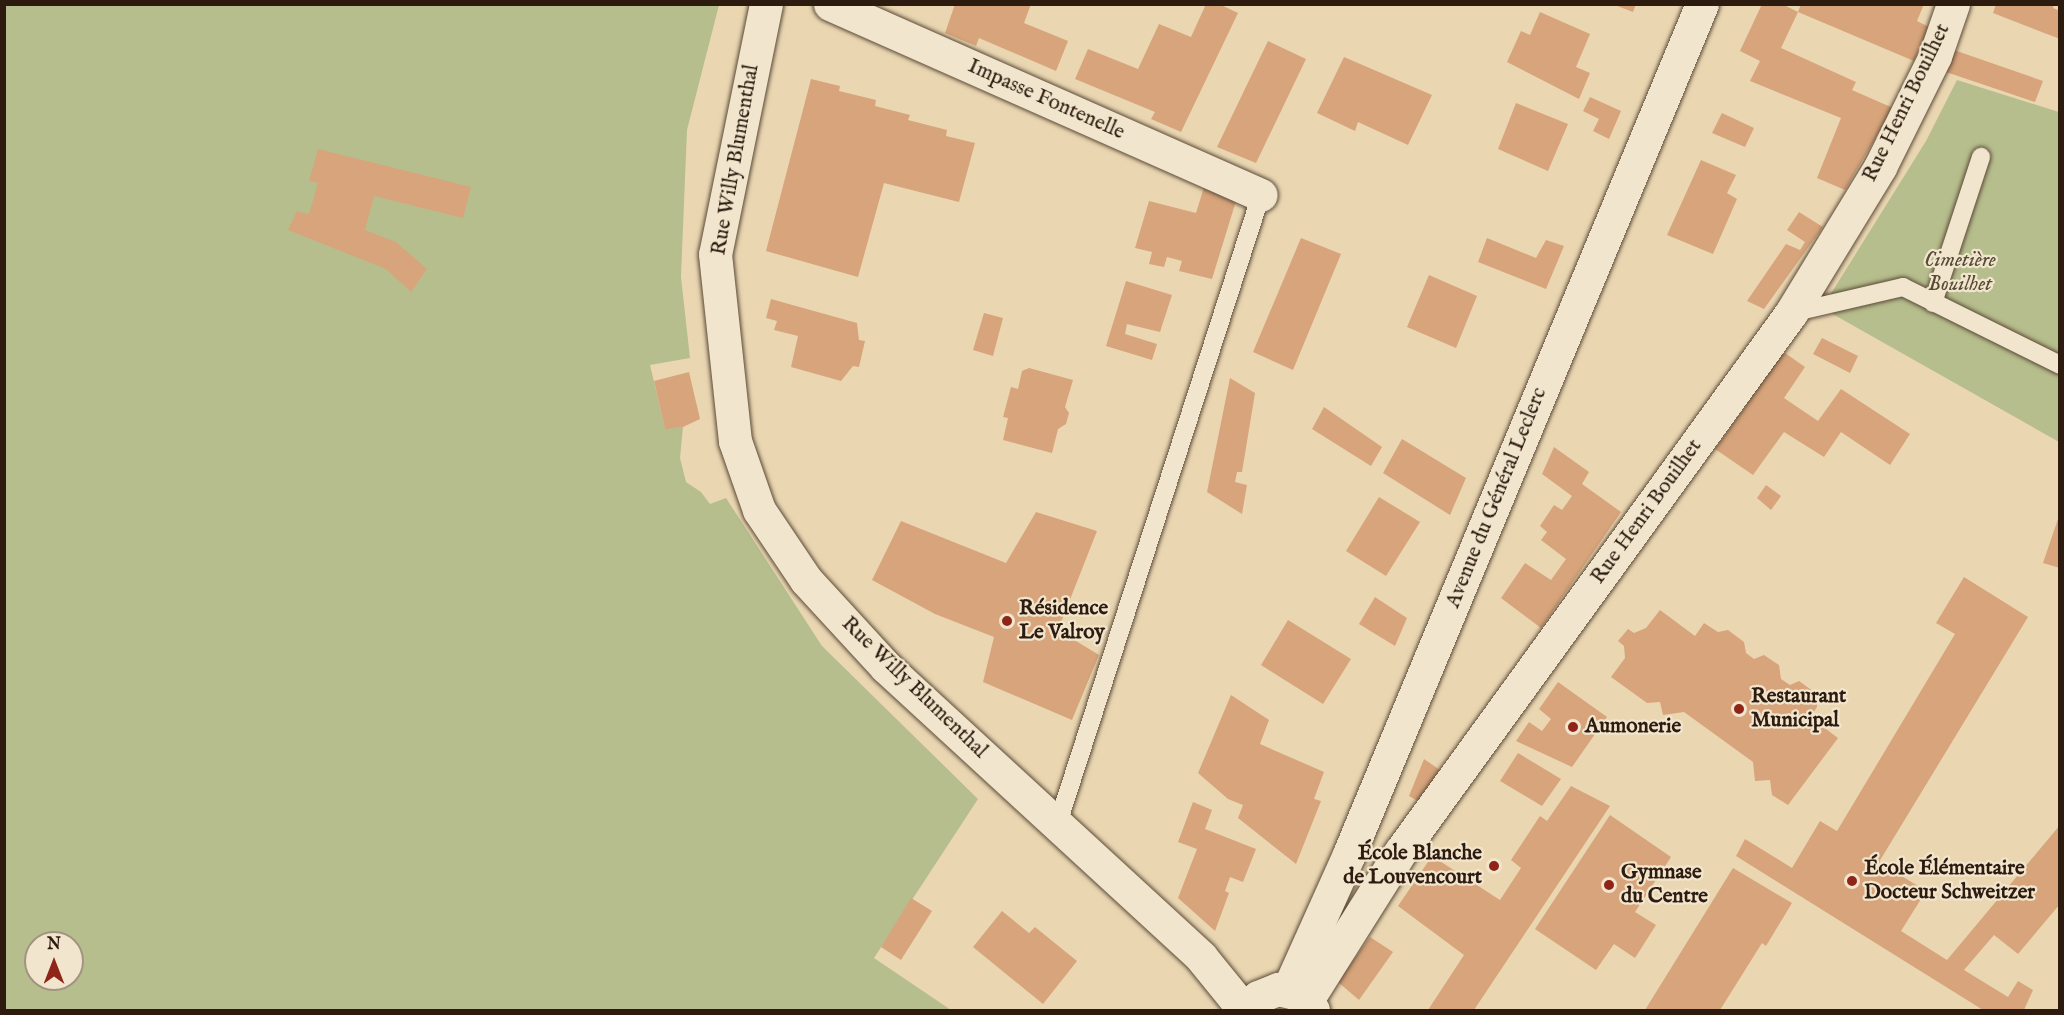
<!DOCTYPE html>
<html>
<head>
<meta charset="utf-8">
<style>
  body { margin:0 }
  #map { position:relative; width:2064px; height:1015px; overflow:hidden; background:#ead7b2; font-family:"IM FELL English",serif }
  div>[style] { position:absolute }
  .green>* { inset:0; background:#b6be8d }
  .building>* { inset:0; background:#d7a47b }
  .roads { filter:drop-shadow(0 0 2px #5c4a38) drop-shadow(0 0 2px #5c4a38) }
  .service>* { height:18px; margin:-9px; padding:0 9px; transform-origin:9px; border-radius:9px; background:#f1e5cd }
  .minor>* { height:33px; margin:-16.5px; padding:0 16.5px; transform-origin:16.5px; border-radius:16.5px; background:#f1e5cd }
  .secondary>* { height:33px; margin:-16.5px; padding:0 16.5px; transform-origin:16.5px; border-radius:16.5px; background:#f1e5cd }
  .dots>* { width:16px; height:16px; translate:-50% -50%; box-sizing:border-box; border:3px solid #f1e5cd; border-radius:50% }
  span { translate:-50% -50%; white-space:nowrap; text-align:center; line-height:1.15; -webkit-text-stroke:4.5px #f1e5cd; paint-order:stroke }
  .street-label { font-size:21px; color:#2d1b0f }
  .park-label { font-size:21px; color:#564c35; font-style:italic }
  .poi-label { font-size:21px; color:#2d1b0f; font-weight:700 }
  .left { translate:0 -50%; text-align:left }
  .right { translate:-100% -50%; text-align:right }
  .frame { position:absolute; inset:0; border:6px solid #2d1b0f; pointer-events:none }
  .north { position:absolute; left:24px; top:931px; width:60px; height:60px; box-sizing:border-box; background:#f1e5cd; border:2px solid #a39481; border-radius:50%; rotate:0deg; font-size:16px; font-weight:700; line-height:24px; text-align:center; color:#2d1b0f }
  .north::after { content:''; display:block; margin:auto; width:21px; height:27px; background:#8f2418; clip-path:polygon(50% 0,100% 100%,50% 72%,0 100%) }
</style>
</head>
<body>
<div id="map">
  <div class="green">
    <i style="clip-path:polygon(evenodd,5px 5px,719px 5px,687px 130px,681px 277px,690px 358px,650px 365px,665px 428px,683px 427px,680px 458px,686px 482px,701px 492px,710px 504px,726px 498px,822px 646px,978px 799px,874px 958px,951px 1010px,5px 1010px,5px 5px,36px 943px,72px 943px,72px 979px,36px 979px,36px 943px)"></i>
    <i style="clip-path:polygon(1957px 80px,2059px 112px,2059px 442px,1822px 308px,1926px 141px)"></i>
  </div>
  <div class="building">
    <i style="clip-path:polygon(955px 4px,1031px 4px,1024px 23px,1068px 41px,1056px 71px,979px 38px,976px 46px,945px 33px)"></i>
    <i style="clip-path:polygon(1206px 4px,1219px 4px,1238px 13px,1181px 132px,1151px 119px,1155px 112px,1075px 79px,1088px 49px,1138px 69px,1159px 24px,1191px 37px)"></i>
    <i style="clip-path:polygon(1612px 4px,1636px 4px,1633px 12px)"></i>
    <i style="clip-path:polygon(1762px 4px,1782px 4px,1798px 12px,1781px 48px,1856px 82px,1852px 90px,1893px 108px,1845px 190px,1817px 178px,1841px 118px,1750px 81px,1760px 61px,1740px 51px)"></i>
    <i style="clip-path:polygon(1801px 4px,1924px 4px,1917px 21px,1929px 27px,1914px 61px,1798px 12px)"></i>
    <i style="clip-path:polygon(1996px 4px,2054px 4px,2053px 8px,2060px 11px,2060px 39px,1993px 13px)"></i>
    <i style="clip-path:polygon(1540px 12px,1590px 34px,1576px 67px,1590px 73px,1579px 99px,1507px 62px,1521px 31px,1530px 35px)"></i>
    <i style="clip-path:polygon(1268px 41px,1306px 59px,1256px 163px,1217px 147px)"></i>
    <i style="clip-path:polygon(1951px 49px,2043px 81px,2035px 102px,1943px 71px)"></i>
    <i style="clip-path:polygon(1344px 57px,1432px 95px,1408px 145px,1358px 122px,1355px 131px,1317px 113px)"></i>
    <i style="clip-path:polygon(811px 79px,840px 86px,839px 91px,876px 100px,875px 106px,910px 115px,908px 120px,947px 130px,946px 136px,975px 143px,959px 202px,884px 183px,858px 277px,766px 251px)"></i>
    <i style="clip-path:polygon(1590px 97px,1621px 111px,1609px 139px,1593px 131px,1599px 119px,1583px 111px)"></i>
    <i style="clip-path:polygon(1516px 103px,1568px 124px,1548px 171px,1498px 149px)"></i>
    <i style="clip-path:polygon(1722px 113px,1754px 128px,1745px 147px,1712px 133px)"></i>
    <i style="clip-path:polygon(318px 149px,471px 187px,463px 218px,374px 196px,365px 230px,396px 242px,427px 269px,411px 292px,386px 269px,288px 230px,297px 211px,309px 214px,318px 183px,309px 181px)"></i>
    <i style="clip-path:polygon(1701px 160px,1736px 175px,1727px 193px,1737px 199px,1713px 254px,1667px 235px)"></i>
    <i style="clip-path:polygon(1204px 187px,1236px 201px,1212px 279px,1179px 271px,1182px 261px,1167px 257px,1164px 267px,1149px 264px,1152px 252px,1135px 248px,1149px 201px,1196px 213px)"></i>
    <i style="clip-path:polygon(1799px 212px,1823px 227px,1764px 309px,1747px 301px,1786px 244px,1800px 250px,1805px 242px,1787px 230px)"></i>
    <i style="clip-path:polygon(1301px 238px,1341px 254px,1293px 370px,1253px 352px)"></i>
    <i style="clip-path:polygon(1487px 238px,1536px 258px,1546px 240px,1564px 246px,1546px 289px,1478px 262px)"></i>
    <i style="clip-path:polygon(1429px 275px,1477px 296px,1456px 348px,1407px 327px)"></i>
    <i style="clip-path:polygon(1126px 281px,1172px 295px,1160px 332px,1127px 324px,1125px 334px,1157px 344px,1152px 360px,1106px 346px)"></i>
    <i style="clip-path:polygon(771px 299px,857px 323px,859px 340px,865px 341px,859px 367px,853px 366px,841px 381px,791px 367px,798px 336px,774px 330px,777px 321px,766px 318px)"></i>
    <i style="clip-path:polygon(984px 313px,1003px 318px,993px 356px,973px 350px)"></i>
    <i style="clip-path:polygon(1822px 338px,1858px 356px,1850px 373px,1813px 354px)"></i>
    <i style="clip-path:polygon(1785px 353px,1805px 367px,1784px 398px,1818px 421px,1841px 389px,1910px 434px,1890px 465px,1841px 432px,1824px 457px,1784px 432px,1753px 475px,1715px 449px,1746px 406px,1743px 404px,1777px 357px)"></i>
    <i style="clip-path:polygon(1029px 368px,1073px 380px,1065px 407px,1069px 413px,1066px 424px,1058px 429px,1052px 453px,1003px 440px,1008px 418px,1003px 417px,1011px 387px,1018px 389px,1022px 371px)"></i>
    <i style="clip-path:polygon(689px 372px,700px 419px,683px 427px,665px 429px,654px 381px)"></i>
    <i style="clip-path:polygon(1230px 378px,1255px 393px,1242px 472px,1237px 472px,1235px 482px,1247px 485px,1242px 514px,1207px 492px)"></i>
    <i style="clip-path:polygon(1324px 407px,1382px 447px,1371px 466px,1312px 429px)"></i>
    <i style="clip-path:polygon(1402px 439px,1466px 478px,1450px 515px,1383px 473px)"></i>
    <i style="clip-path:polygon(1554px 447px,1589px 472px,1582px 484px,1621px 512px,1541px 628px,1501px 598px,1525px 563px,1551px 580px,1566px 559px,1541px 540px,1547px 532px,1540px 526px,1554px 505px,1562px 510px,1572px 496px,1542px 474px)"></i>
    <i style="clip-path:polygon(1766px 485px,1781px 496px,1771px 510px,1757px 498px)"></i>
    <i style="clip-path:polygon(1379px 497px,1420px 522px,1386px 576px,1346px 551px)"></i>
    <i style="clip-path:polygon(1036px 512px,1097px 531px,1058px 630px,1099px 655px,1072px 720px,983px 682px,994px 637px,935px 614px,872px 580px,901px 521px,1006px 563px)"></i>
    <i style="clip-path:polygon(2059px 516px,2060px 516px,2060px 568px,2043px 563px)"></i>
    <i style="clip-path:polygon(1964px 577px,2028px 617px,1879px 862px,1926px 891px,1901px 931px,1947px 960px,2060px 825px,2060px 904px,2018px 954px,1994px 935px,1964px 970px,2008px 997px,2018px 981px,2033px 990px,2024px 1010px,1983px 1010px,1736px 856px,1745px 839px,1792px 868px,1820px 821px,1837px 831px,1955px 634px,1936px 623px)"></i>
    <i style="clip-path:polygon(1375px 597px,1407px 618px,1395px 646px,1359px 624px)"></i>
    <i style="clip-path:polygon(1660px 610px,1695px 636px,1704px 623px,1718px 632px,1728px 630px,1744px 642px,1746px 653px,1754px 659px,1764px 655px,1779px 665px,1781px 679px,1790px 685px,1799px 681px,1817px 694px,1817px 707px,1810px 717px,1838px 738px,1788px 805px,1772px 795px,1770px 780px,1755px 781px,1753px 762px,1684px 712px,1663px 715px,1660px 702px,1647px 703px,1611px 677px,1625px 658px,1624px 646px,1618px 641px,1628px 629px,1634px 633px,1646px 628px)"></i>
    <i style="clip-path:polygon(1288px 620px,1351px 659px,1323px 704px,1261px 665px)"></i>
    <i style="clip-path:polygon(1558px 682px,1607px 717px,1572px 767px,1516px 741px,1529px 722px,1542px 731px,1551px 719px,1539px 709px)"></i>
    <i style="clip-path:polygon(1231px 695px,1269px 720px,1260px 744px,1324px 772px,1314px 799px,1321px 801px,1296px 864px,1238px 818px,1243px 805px,1228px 799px,1198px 773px)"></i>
    <i style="clip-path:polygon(1518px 753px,1561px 779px,1542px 806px,1500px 781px)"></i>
    <i style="clip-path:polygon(1424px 759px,1440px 770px,1418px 801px,1409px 796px)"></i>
    <i style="clip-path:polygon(1571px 786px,1610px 806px,1474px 1010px,1428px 1010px,1464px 955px,1398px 906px,1432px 856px,1500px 900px,1521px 868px,1511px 860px,1540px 816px,1547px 821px)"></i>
    <i style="clip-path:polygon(1193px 802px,1212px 810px,1205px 829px,1256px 849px,1243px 882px,1230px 877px,1225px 891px,1229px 893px,1215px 931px,1178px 898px,1197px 849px,1178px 842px)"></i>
    <i style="clip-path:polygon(1610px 815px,1671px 857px,1635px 912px,1656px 925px,1635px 958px,1614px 944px,1596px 970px,1535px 929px)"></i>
    <i style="clip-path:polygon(1733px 868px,1792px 903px,1766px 946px,1762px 943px,1720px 1010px,1645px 1010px)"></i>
    <i style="clip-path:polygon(911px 898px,932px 911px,901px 960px,881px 947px)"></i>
    <i style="clip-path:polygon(1002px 911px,1029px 933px,1035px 927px,1077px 961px,1043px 1004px,973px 947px)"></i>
    <i style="clip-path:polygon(1370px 937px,1393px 952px,1359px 1000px,1338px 982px)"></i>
  </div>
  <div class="roads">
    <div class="service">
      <i style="left:1933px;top:303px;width:154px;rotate:-71.8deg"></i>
      <i style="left:1791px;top:313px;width:115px;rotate:-13.1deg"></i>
      <i style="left:1903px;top:287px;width:175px;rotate:26.4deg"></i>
      <i style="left:1058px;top:823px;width:660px;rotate:-72.09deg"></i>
    </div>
    <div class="minor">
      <i style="left:830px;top:4px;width:471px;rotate:23.9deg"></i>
      <i style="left:1288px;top:990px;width:149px;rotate:-65.8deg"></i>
      <i style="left:1349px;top:854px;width:920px;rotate:-67.45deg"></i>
      <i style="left:1307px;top:1000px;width:176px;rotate:-57.8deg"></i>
      <i style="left:1401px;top:851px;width:664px;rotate:-54.06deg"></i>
      <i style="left:1791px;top:313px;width:171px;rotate:-58.6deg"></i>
      <i style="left:1880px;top:167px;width:124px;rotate:-63.6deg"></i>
      <i style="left:1935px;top:56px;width:55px;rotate:-70.9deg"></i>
    </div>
    <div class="secondary">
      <i style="left:766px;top:4px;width:255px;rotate:101.5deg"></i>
      <i style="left:715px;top:254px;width:188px;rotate:83.9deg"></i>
      <i style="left:735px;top:441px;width:73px;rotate:70.8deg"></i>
      <i style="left:759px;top:510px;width:84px;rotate:56.1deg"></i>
      <i style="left:806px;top:580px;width:118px;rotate:47.4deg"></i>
      <i style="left:886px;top:667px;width:428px;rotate:42.6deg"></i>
      <i style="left:1201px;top:957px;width:68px;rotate:50.9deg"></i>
      <i style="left:1249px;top:1010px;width:16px;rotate:-55deg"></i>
      <i style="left:1258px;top:997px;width:22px;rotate:-22deg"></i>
      <i style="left:1278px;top:989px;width:21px;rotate:14deg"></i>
      <i style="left:1298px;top:994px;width:22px;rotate:47deg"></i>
    </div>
  </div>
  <div class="dots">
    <i style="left:1007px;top:621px;background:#8f2418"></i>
    <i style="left:1739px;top:709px;background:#8f2418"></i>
    <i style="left:1573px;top:727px;background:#8f2418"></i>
    <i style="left:1494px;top:866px;background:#8f2418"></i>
    <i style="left:1852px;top:881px;background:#8f2418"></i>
    <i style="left:1609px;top:885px;background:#8f2418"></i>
  </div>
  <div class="street-label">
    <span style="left:1046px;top:100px;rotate:24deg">Impasse Fontenelle</span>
    <span style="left:1907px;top:103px;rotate:-64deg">Rue Henri Bouilhet</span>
    <span style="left:736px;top:160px;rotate:-80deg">Rue Willy Blumenthal</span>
    <span style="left:1497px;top:498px;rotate:-68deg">Avenue du Général Leclerc</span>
    <span style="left:1647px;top:512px;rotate:-54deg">Rue Henri Bouilhet</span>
    <span style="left:914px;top:688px;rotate:44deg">Rue Willy Blumenthal</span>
  </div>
  <div class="park-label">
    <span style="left:1960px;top:273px">Cimetière<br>Bouilhet</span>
  </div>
  <div class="poi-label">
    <span class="left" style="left:1019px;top:621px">Résidence<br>Le Valroy</span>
    <span class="left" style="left:1751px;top:709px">Restaurant<br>Municipal</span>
    <span class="left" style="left:1585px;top:727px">Aumonerie</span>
    <span class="right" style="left:1482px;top:866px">École Blanche<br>de Louvencourt</span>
    <span class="left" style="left:1864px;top:881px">École Élémentaire<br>Docteur Schweitzer</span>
    <span class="left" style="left:1621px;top:885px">Gymnase<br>du Centre</span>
  </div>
  <div class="frame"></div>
  <div class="north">N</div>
</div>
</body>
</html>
